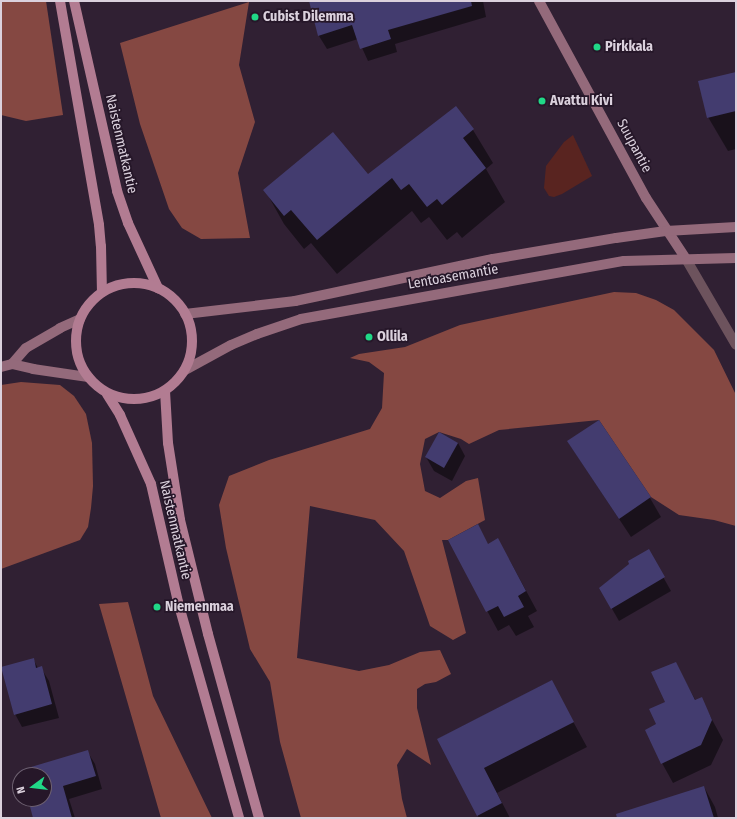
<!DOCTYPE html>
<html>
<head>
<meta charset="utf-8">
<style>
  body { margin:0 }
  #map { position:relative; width:737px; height:819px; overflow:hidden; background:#302033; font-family:"Fira Sans Condensed",sans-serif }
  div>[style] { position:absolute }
  .green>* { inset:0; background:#592420 }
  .forest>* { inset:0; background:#854842 }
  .shadow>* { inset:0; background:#0007 }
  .building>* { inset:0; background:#433c6f }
  .street>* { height:10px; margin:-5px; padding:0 5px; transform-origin:5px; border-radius:5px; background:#6d535d }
  .secondary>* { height:10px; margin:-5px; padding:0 5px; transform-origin:5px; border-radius:5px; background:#946a7b }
  .primary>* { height:10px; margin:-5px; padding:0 5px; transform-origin:5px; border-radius:5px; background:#b27c92 }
  .primary>.ring { margin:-5px; padding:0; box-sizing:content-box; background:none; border:10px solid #b27c92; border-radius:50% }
  .dots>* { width:11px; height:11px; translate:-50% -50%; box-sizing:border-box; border:2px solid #261729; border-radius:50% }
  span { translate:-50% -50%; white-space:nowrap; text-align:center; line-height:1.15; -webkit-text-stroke:3.5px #261729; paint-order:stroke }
  .poi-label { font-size:14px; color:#dbd1dd; font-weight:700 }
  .left { translate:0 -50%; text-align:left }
  .street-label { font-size:14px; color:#dbd1dd }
  .frame { position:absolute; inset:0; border:2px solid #dbd1dd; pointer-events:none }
  .north { position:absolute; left:12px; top:767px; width:40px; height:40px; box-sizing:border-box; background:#261729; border:1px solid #6e6171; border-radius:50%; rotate:255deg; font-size:11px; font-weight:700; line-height:16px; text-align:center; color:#dbd1dd }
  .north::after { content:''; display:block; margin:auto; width:14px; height:18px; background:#20d887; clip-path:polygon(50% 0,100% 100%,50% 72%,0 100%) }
</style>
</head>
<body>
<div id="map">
  <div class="green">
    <i style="clip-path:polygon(573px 135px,592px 176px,562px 194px,554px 197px,549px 196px,544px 188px,546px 166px,564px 142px)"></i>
  </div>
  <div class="forest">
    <i style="clip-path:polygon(1px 1px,46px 1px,63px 115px,26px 121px,1px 115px)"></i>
    <i style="clip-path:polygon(249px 2px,239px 65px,255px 122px,238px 173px,250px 238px,201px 239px,182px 228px,169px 209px,140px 124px,120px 43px)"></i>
    <i style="clip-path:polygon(614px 292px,636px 293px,656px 300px,674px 310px,714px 350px,736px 395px,736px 526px,714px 520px,679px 515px,651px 497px,599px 420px,499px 430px,469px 444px,461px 439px,439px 432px,425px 439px,420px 464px,425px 491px,440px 498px,466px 481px,478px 478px,485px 520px,448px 540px,442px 540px,466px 633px,453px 640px,430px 626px,404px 551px,375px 520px,310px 506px,297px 658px,359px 671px,389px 665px,420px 652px,440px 650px,451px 674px,436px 682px,425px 684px,417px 689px,417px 708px,431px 765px,407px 749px,397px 765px,402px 799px,407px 818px,301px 818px,280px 742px,270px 682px,250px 649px,226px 548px,219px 505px,229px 476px,269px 460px,370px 429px,382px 408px,384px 373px,369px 362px,350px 358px,359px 354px,405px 347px,460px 325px)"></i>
    <i style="clip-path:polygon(21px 382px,60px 385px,74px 396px,86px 414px,92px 443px,93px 486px,91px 508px,88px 527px,80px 540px,1px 569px,1px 385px)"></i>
    <i style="clip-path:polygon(128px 602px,153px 696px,212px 818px,161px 818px,99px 604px)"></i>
  </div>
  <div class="shadow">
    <i style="clip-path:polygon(310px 1px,483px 1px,486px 17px,395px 44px,397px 52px,368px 61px,358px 39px,327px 49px,319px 36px)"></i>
    <i style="clip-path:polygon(736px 73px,736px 149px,728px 151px,708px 117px)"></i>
    <i style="clip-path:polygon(456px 107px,473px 130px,493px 163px,486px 169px,505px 202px,462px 238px,457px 232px,447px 240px,429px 217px,421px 223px,412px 211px,337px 274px,311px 243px,304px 249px,284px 224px,265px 190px,368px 175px)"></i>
    <i style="clip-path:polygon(568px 442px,650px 498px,661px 517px,631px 537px)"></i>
    <i style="clip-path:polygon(458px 443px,465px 456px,452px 481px,434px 471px,426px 457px)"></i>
    <i style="clip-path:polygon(449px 540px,488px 544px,509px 559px,537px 611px,528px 616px,534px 627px,516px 636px,509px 625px,498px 631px)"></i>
    <i style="clip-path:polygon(648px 550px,671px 591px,619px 621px,600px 588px)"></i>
    <i style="clip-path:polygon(33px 659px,38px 668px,41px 668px,49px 681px,59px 718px,22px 727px,15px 714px)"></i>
    <i style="clip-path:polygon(675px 663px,696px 701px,701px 699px,723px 740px,711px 765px,673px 783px,662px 763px,658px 725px,666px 703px)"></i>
    <i style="clip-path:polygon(551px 681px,587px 747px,497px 793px,510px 818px,479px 818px,438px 739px)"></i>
    <i style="clip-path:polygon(87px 751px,95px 764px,102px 789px,69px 799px,75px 818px,34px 818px,29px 799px,44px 799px,44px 775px,24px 775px)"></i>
    <i style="clip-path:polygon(704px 787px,715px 807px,718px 818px,639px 818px)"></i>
  </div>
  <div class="building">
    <i style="clip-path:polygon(309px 1px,471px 1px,472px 6px,388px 30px,391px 39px,360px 49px,352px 25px,318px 36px)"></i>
    <i style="clip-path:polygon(736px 72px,736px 111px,707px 118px,698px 81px)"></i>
    <i style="clip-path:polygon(456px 106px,474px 129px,463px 138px,486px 168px,442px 205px,437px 199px,427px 207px,409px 184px,401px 190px,392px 178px,317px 240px,291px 210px,284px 216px,263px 190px,333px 132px,368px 174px)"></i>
    <i style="clip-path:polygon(599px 420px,651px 497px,619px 519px,567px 441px)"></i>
    <i style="clip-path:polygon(439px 432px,458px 443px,444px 468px,425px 457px)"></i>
    <i style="clip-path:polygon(478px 524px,488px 544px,498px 538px,526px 591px,518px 596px,524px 607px,504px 617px,498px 606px,486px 612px,448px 540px)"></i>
    <i style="clip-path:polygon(649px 549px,665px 577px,611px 609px,599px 588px,629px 564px,628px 561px)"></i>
    <i style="clip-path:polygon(34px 658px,36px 668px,42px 666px,52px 704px,14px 715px,1px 667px)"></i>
    <i style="clip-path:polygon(676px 662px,695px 700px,702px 697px,712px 720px,701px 745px,661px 764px,645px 730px,656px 724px,649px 709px,665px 702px,651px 672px)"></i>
    <i style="clip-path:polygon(552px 680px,574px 722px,484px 768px,502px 803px,477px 816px,437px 739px)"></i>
    <i style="clip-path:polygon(88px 750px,96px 776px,63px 786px,72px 818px,33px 818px,28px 799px,44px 799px,44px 775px,23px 775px,21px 770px)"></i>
    <i style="clip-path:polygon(704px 786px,714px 818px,617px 818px,616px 814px)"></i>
  </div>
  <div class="street">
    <i style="left:686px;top:259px;width:99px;rotate:59.8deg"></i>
  </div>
  <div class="secondary">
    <i style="left:539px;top:1px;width:224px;rotate:61.5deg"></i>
    <i style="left:646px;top:198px;width:73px;rotate:56.7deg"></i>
    <i style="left:185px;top:314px;width:111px;rotate:-6.7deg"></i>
    <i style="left:295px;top:301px;width:202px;rotate:-12deg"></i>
    <i style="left:493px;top:259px;width:125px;rotate:-9.7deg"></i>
    <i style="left:616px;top:238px;width:50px;rotate:-8deg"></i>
    <i style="left:666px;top:231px;width:70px;rotate:-3.3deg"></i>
    <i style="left:12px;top:364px;width:21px;rotate:-49deg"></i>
    <i style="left:26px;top:348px;width:39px;rotate:-30deg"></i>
    <i style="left:60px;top:328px;width:22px;rotate:-24deg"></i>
    <i style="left:1px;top:367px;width:11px;rotate:-15deg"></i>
    <i style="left:12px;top:364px;width:22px;rotate:13deg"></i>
    <i style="left:33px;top:369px;width:56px;rotate:8.3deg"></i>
    <i style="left:185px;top:370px;width:52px;rotate:-28.5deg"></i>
    <i style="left:231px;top:345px;width:28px;rotate:-23deg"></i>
    <i style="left:257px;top:334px;width:46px;rotate:-18.8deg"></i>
    <i style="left:301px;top:319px;width:328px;rotate:-10.2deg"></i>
    <i style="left:624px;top:261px;width:112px;rotate:-1.5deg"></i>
  </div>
  <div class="primary">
    <i style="left:60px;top:1px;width:227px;rotate:80.1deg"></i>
    <i style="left:99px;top:225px;width:21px;rotate:85deg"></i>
    <i style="left:101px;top:246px;width:46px;rotate:88.8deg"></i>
    <i style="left:74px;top:1px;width:195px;rotate:77.2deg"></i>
    <i style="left:117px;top:191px;width:34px;rotate:71deg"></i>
    <i style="left:128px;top:223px;width:72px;rotate:65.2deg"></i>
    <i class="ring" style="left:76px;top:283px;width:106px;height:106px"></i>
    <i style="left:165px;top:391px;width:52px;rotate:86.7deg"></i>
    <i style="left:168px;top:443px;width:78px;rotate:81.1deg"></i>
    <i style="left:180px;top:520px;width:117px;rotate:76.2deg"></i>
    <i style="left:208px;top:634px;width:191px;rotate:74.5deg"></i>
    <i style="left:107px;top:394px;width:25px;rotate:58deg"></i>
    <i style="left:120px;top:415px;width:76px;rotate:65.8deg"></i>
    <i style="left:151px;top:484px;width:121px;rotate:77.1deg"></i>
    <i style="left:178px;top:602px;width:224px;rotate:74.2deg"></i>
  </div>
  <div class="dots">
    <i style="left:255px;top:17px;background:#20d887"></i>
    <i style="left:597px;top:47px;background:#20d887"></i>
    <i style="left:542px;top:101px;background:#20d887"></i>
    <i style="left:369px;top:337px;background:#20d887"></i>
    <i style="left:157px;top:607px;background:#20d887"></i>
  </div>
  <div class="poi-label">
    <span class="left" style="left:263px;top:17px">Cubist Dilemma</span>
    <span class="left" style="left:605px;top:47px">Pirkkala</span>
    <span class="left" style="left:550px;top:101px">Avattu Kivi</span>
    <span class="left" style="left:377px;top:337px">Ollila</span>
    <span class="left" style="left:165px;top:607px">Niemenmaa</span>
  </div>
  <div class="street-label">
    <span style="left:121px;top:144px;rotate:77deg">Naistenmatkantie</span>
    <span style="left:634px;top:146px;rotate:62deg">Suupantie</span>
    <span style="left:453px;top:277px;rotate:-10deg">Lentoasemantie</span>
    <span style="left:175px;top:530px;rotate:77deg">Naistenmatkantie</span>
  </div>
  <div class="frame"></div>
  <div class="north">N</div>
</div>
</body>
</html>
